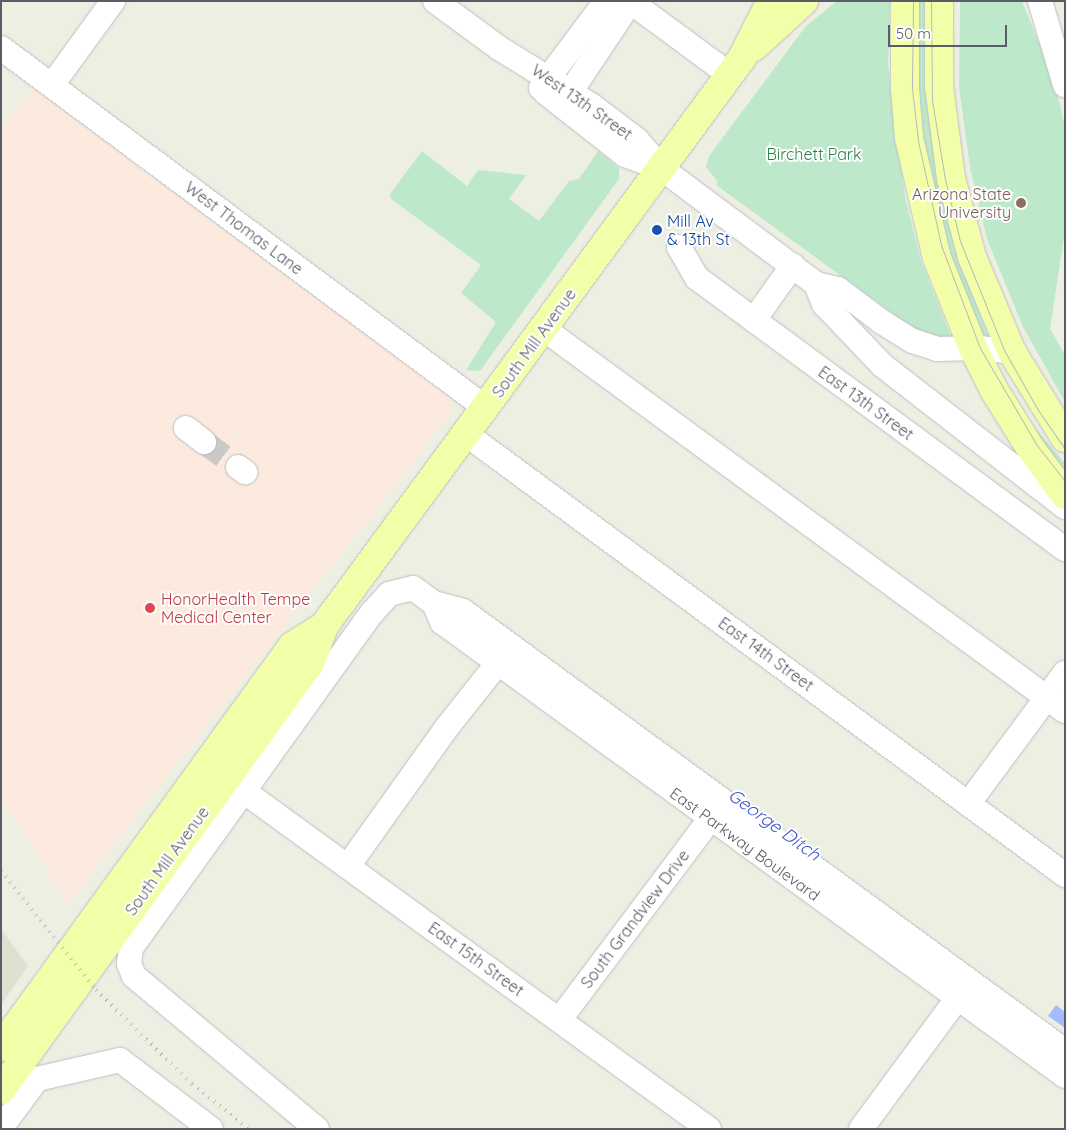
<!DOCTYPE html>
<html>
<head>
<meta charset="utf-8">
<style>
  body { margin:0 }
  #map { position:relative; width:1066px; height:1130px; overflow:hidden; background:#eeefe3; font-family:Quicksand,sans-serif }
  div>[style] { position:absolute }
  .education>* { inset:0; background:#dfdfd2 }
  .medical>* { inset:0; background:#fdeade }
  .green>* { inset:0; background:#bde9ca }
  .water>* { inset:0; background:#a3bbff }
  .minor-tunnel>* { height:24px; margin-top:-12px; transform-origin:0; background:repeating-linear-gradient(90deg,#c9cac4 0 24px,transparent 0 36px) }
  .roads { filter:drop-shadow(0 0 1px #bdbec5) drop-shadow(0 0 1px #bdbec5) }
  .minor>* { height:24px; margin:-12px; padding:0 12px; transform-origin:12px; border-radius:12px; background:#fff }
  .major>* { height:28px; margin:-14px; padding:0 14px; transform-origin:14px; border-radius:14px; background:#f3ffa8 }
  .tram>* { height:1px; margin:-0.5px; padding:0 0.5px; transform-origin:0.5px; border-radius:0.5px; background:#b9b9ba }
  .rail>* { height:4px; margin-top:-2px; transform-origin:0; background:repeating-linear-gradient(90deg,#b9b9ba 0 1px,transparent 0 7px) }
  .dots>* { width:14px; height:14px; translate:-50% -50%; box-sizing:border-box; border:2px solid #fff; border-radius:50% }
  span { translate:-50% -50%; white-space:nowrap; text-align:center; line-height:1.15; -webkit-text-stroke:4px #fff; paint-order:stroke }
  .street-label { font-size:16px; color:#5b5c65 }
  .park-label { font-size:16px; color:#2d824b }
  .education-label { font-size:16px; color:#785e54 }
  .right { translate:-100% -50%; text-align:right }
  .transit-label { font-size:16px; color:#164399 }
  .left { translate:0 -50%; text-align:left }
  .health-label { font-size:16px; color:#be3a42 }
  .water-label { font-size:18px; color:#3c56cc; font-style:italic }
  .frame { position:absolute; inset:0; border:2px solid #5b5c65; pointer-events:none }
  .scale { position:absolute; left:888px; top:25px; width:119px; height:22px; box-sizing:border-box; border:2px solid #5b5c65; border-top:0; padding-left:6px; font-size:15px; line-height:18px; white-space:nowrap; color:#5b5c65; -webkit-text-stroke:4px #fff; paint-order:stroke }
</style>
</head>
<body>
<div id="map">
  <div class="education">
    <i style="clip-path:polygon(1px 929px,28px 966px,1px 1005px)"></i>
  </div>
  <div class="medical">
    <i style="clip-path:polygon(33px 89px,447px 395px,453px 411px,68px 903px,1px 799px,1px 129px)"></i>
  </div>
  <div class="green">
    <i style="clip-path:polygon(837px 1px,890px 1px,888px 65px,905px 197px,921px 261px,951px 337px,949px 339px,924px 335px,910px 326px,716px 185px,718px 182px,706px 167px,709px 156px,806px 26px)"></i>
    <i style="clip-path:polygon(918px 1px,927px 1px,926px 92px,937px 174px,959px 259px,989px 338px,980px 331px,951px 260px,928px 174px,919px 90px)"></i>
    <i style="clip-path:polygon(960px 1px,1022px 1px,1055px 83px,1065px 127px,1065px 231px,1050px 329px,1065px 355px,1065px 402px,1023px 327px,987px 239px,970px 168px,959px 87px)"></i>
    <i style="clip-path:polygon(422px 151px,467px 186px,478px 170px,526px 175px,509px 199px,539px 221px,569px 181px,579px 179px,598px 151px,619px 168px,619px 179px,480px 371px,466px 370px,496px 322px,461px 293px,481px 265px,391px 199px,390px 194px)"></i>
    <i style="clip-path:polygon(999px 371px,1030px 422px,1065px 463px,1065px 474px,1022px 414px)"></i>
  </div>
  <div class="water">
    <i style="clip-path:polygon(1056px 1005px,1065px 1012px,1065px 1028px,1048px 1016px)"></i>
  </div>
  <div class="minor-tunnel">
    <i style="left:204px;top:442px;width:42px;rotate:36.3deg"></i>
  </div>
  <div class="roads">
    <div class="minor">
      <i style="left:435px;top:1px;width:79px;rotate:36.3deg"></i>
      <i style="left:499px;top:48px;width:108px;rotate:31.8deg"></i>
      <i style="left:591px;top:105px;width:58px;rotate:37.3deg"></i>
      <i style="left:637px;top:140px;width:37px;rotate:49deg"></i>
      <i style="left:661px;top:168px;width:194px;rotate:36.8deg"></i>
      <i style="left:816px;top:284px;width:23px;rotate:13deg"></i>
      <i style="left:838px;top:289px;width:55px;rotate:36.9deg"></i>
      <i style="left:882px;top:322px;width:36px;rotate:32deg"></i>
      <i style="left:913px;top:341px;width:25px;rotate:18deg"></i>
      <i style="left:937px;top:349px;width:43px;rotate:-1.3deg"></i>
      <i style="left:980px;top:348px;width:32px;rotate:7deg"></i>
      <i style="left:1040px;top:1px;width:88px;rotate:73.4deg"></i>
      <i style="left:1px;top:48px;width:604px;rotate:36.59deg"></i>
      <i style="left:52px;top:85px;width:104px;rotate:-54deg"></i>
      <i style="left:541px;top:88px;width:109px;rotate:-53.2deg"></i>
      <i style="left:545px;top:92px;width:102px;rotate:38.2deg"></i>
      <i style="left:625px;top:155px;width:37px;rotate:20deg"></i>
      <i style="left:569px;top:94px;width:105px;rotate:-56.3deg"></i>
      <i style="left:627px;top:7px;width:8px;rotate:-14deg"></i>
      <i style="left:635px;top:5px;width:118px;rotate:36.4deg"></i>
      <i style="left:679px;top:247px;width:36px;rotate:60deg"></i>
      <i style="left:697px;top:278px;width:457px;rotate:36.4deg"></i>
      <i style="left:816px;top:284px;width:22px;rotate:68deg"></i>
      <i style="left:824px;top:304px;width:84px;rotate:46.4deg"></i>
      <i style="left:882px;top:365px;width:232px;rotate:37.8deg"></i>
      <i style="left:754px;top:320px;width:67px;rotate:-54.7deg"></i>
      <i style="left:544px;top:329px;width:646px;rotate:36.25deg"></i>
      <i style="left:186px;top:428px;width:23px;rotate:38deg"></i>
      <i style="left:466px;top:434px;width:744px;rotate:36.36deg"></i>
      <i style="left:238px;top:467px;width:9px;rotate:36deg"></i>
      <i style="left:434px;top:603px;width:21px;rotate:67deg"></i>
      <i style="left:442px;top:622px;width:771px;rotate:36.08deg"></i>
      <i style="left:242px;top:790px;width:577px;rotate:35.98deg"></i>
      <i style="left:968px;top:804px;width:163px;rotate:-53.5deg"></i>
      <i style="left:348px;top:866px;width:172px;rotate:-54.5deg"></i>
      <i style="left:448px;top:726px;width:80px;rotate:-51.6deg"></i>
      <i style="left:560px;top:1019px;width:250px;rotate:-53.1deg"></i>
      <i style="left:1px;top:1128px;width:61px;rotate:-53.7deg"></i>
      <i style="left:37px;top:1079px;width:85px;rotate:-12.9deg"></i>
      <i style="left:120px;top:1060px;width:114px;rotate:37.2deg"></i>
      <i style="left:317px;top:1129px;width:239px;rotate:-140.1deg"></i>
      <i style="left:134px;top:976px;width:13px;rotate:-113deg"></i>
      <i style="left:129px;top:964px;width:16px;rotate:-83deg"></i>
      <i style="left:131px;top:948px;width:413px;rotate:-54.3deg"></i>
      <i style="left:372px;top:613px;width:25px;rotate:-48deg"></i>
      <i style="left:389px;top:594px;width:25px;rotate:-14deg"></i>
      <i style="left:413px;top:588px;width:26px;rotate:36deg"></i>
      <i style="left:434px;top:603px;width:30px;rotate:15deg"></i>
      <i style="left:463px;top:611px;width:746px;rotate:36.16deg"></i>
      <i style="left:861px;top:1129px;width:162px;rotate:-53.6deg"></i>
    </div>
    <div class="major">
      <i style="left:905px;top:1px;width:88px;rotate:90deg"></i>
      <i style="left:905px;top:89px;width:49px;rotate:85.3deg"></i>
      <i style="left:909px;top:138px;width:123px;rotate:76.9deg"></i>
      <i style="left:937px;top:258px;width:97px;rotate:68.2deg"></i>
      <i style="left:973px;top:348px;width:47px;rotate:63.4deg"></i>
      <i style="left:994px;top:390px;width:66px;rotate:58deg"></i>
      <i style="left:1029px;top:446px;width:61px;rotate:53.7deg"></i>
      <i style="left:939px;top:1px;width:85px;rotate:90deg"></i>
      <i style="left:939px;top:86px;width:93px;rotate:82.6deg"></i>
      <i style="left:951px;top:178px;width:82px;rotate:75.1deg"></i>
      <i style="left:972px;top:257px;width:103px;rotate:67.2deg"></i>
      <i style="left:1012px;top:352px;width:101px;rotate:58.4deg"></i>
      <i style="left:754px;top:47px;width:68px;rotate:-42.6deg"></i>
      <i style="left:1px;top:1047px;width:495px;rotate:-54deg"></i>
      <i style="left:292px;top:646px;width:38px;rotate:-32deg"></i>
      <i style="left:1px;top:1090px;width:527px;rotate:-54.11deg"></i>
      <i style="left:310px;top:663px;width:40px;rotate:-69deg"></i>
      <i style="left:324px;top:626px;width:705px;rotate:-53.65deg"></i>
      <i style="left:742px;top:58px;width:64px;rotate:-63deg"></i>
    </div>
  </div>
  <div class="tram">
    <i style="left:913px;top:1px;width:87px;rotate:90.7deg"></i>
    <i style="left:912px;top:88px;width:53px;rotate:83.5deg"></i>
    <i style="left:918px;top:141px;width:107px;rotate:77.5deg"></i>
    <i style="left:941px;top:245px;width:110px;rotate:69.3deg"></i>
    <i style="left:980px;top:348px;width:111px;rotate:59.7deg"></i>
    <i style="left:1036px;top:444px;width:47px;rotate:51.9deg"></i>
    <i style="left:931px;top:1px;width:99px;rotate:89.4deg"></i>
    <i style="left:932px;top:100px;width:80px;rotate:80.7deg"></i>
    <i style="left:945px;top:179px;width:64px;rotate:76.4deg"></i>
    <i style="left:960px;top:241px;width:118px;rotate:68deg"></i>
    <i style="left:1004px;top:350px;width:69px;rotate:60.5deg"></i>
    <i style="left:1038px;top:410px;width:47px;rotate:55.3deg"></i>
  </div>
  <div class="rail">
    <i style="left:1px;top:871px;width:152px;rotate:51.4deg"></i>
    <i style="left:96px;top:990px;width:134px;rotate:44.4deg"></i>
    <i style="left:192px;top:1084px;width:73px;rotate:38.3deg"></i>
  </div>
  <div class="dots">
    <i style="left:1021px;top:203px;background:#8d6e63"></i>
    <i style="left:657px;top:230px;background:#1a4fb4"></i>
    <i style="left:150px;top:608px;background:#e0444e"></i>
  </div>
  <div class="street-label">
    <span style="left:582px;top:102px;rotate:35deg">West 13th Street</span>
    <span style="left:244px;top:228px;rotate:37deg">West Thomas Lane</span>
    <span style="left:534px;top:343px;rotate:-54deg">South Mill Avenue</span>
    <span style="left:866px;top:403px;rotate:36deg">East 13th Street</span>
    <span style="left:766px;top:654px;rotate:36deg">East 14th Street</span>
    <span style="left:745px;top:844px;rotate:36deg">East Parkway Boulevard</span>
    <span style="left:167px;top:861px;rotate:-54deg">South Mill Avenue</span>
    <span style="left:635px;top:919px;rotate:-53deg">South Grandview Drive</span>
    <span style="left:476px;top:959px;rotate:36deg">East 15th Street</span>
  </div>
  <div class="park-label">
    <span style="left:814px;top:154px">Birchett Park</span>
  </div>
  <div class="education-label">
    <span class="right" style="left:1011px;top:203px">Arizona State<br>University</span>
  </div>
  <div class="transit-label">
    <span class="left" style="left:667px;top:230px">Mill Av<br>&amp; 13th St</span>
  </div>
  <div class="health-label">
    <span class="left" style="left:161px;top:608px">HonorHealth Tempe<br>Medical Center</span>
  </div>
  <div class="water-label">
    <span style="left:774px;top:825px;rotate:36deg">George Ditch</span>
  </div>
  <div class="frame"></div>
  <div class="scale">50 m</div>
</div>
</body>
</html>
